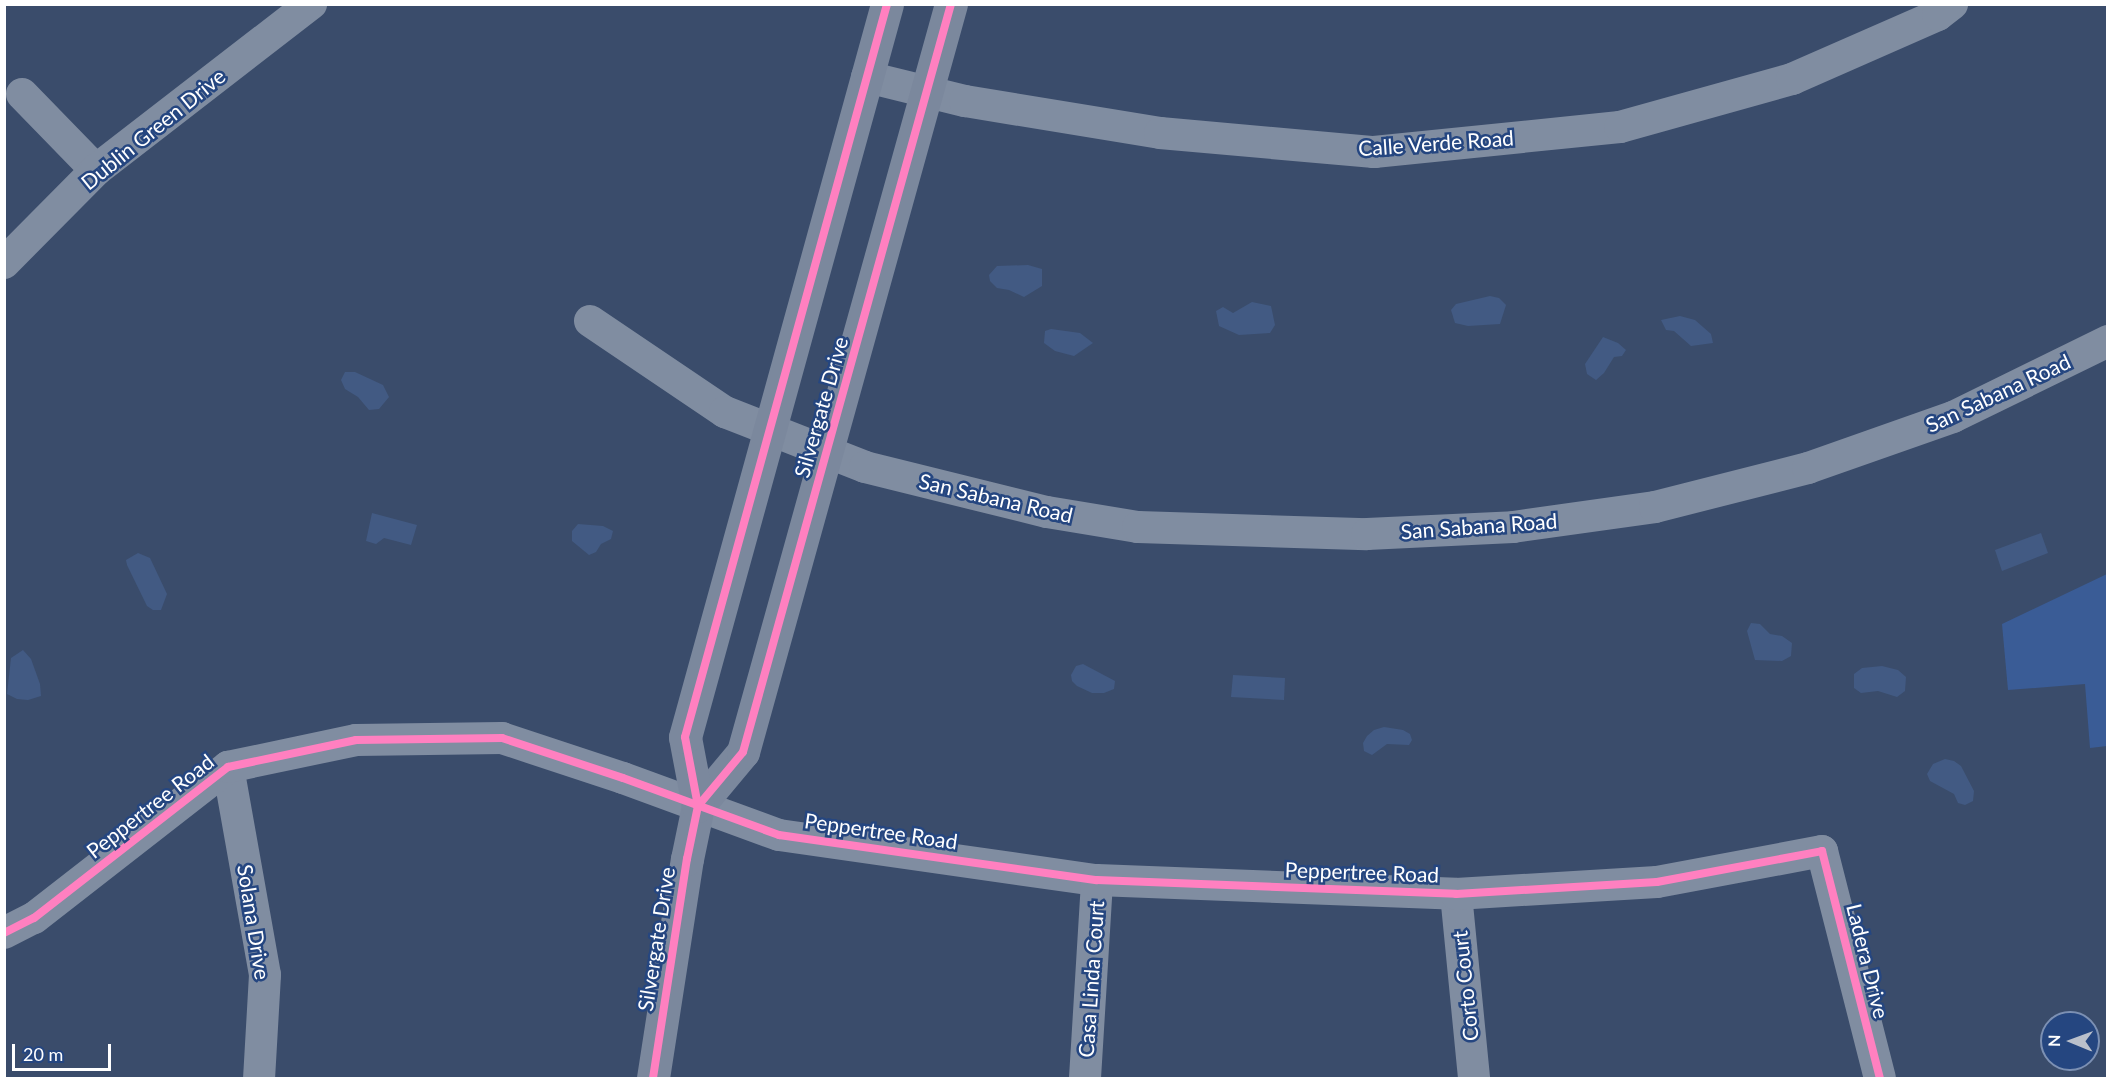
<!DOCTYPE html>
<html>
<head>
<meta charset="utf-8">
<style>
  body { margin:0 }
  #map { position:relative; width:2112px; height:1083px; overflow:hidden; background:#3a4c6b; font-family:Lato,sans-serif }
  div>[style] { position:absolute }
  .green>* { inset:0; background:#3a5c96 }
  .water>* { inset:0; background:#425a83 }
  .street>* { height:32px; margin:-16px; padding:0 16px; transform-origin:16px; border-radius:16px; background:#808da1 }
  .secondary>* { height:33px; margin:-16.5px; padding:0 16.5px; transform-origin:16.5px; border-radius:16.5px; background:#7b889d }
  .cycleway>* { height:8px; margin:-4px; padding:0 4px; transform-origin:4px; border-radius:4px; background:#ff80c0 }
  span { translate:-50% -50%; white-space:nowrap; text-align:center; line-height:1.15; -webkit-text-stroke:5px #254680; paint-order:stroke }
  .street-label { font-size:21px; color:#fff }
  .frame { position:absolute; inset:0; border:6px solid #fff; pointer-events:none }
  .north { position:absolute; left:2040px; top:1011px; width:60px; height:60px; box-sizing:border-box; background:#254680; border:2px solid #7c90b3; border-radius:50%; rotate:271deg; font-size:16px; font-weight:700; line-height:24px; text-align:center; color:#fff }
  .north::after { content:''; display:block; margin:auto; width:21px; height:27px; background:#bac0cb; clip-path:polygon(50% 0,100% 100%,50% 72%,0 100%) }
  .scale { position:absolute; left:12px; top:1044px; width:99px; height:27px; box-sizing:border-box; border:3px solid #fff; border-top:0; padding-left:8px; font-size:18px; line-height:21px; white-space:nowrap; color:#fff; -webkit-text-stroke:4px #254680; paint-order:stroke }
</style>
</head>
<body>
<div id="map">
  <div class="green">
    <i style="clip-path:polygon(2107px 574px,2107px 746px,2090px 748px,2085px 684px,2008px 690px,2002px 624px)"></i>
  </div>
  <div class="water">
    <i style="clip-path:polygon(1028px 265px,1042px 269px,1042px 286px,1024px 297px,1009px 290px,997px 288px,990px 281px,989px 275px,997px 266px)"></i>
    <i style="clip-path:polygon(1490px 296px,1499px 298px,1506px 305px,1500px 324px,1468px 326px,1455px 323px,1451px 310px,1456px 304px)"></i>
    <i style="clip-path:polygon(1252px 302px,1271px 306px,1275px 325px,1270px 333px,1239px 335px,1219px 326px,1216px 311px,1223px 307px,1233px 313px)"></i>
    <i style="clip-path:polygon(1680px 316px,1695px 320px,1711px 334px,1713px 343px,1691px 346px,1674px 331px,1666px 330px,1661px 320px)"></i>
    <i style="clip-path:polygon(1051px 329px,1080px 333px,1093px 343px,1074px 356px,1055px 351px,1044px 343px,1045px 331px)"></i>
    <i style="clip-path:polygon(1603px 337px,1618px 343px,1626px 350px,1622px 356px,1614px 357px,1604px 373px,1596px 380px,1587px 374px,1585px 364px)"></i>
    <i style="clip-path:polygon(345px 372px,355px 372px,383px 385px,389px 397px,379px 409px,369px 410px,358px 397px,345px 389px,341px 380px)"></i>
    <i style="clip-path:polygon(372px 513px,417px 525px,411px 545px,384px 538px,376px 544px,366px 541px)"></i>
    <i style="clip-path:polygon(578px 524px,603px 526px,613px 531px,611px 539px,601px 544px,596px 552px,589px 555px,572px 541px,572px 531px)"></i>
    <i style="clip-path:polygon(2041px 533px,2048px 553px,2002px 571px,1995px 550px)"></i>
    <i style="clip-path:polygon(138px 553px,150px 558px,167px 594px,161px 610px,153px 610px,147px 606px,127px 565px,126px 560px)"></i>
    <i style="clip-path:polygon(1751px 623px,1760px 624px,1770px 634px,1782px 636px,1792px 643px,1791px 656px,1782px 661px,1755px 660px,1747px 631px)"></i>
    <i style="clip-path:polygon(23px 650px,31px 659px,40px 684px,41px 696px,28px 700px,17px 699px,7px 694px,11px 658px)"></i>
    <i style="clip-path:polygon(1083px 664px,1115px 681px,1114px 689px,1104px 693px,1092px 693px,1077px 686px,1072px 681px,1071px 675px,1076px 666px)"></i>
    <i style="clip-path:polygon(1882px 666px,1898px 670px,1906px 677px,1905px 691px,1897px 697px,1878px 691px,1861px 693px,1854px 688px,1854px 674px,1862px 668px)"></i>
    <i style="clip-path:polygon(1233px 675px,1285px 678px,1284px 700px,1231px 697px)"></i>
    <i style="clip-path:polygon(1384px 727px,1403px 730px,1410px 734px,1412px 740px,1409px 745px,1387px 744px,1372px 755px,1364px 751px,1363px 743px,1367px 736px,1374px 730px)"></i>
    <i style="clip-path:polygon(1945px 759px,1954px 761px,1961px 766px,1974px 791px,1973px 801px,1965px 805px,1958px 803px,1954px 794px,1930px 781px,1927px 774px,1933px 764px)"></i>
  </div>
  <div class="street">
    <i style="left:867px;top:77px;width:101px;rotate:13.8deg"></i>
    <i style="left:965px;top:101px;width:198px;rotate:9.3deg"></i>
    <i style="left:1160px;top:133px;width:215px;rotate:5.1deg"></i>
    <i style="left:1374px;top:152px;width:247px;rotate:-5.8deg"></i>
    <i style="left:1620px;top:127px;width:179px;rotate:-15.6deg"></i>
    <i style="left:1792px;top:79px;width:159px;rotate:-23.7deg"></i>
    <i style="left:1938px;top:15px;width:18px;rotate:-38deg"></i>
    <i style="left:22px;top:94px;width:106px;rotate:45.8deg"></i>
    <i style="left:4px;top:263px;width:131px;rotate:-45.3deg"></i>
    <i style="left:96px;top:170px;width:272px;rotate:-37.7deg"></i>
    <i style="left:590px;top:321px;width:163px;rotate:34deg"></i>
    <i style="left:725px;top:412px;width:150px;rotate:21.4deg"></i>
    <i style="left:865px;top:467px;width:187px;rotate:13.9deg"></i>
    <i style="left:1047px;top:512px;width:92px;rotate:9.4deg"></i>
    <i style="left:1138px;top:527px;width:229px;rotate:1.8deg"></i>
    <i style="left:1367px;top:534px;width:146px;rotate:-2.7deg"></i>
    <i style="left:1513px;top:527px;width:143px;rotate:-8deg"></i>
    <i style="left:1655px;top:507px;width:158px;rotate:-14.3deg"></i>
    <i style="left:1808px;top:468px;width:154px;rotate:-19.4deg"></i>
    <i style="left:1953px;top:417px;width:173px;rotate:-26.1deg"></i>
    <i style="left:228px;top:767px;width:211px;rotate:79.9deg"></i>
    <i style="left:265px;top:975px;width:103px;rotate:93.3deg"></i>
    <i style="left:1456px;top:894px;width:185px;rotate:84.4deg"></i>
    <i style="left:4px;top:933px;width:34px;rotate:-27deg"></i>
    <i style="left:34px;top:918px;width:246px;rotate:-37.9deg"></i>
    <i style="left:228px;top:767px;width:131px;rotate:-11.9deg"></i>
    <i style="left:356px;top:740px;width:146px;rotate:-0.8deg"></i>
    <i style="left:502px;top:738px;width:127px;rotate:18.3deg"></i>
    <i style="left:623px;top:778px;width:166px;rotate:20.1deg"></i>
    <i style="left:779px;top:835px;width:321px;rotate:8.1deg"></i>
    <i style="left:1097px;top:880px;width:359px;rotate:2.2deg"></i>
    <i style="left:1456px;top:894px;width:201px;rotate:-3.4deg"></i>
    <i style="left:1657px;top:882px;width:168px;rotate:-10.6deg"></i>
    <i style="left:1822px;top:851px;width:234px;rotate:75.7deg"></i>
    <i style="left:1085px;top:1078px;width:198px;rotate:-86.5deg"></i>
  </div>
  <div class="secondary">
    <i style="left:698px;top:806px;width:70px;rotate:-50.2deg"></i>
    <i style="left:743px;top:752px;width:776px;rotate:-74.46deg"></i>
    <i style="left:653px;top:1078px;width:222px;rotate:-81.2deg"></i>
    <i style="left:687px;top:859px;width:54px;rotate:-78.3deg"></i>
    <i style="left:698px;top:806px;width:70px;rotate:-100.7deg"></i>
    <i style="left:685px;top:737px;width:760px;rotate:-74.59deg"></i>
  </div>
  <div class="cycleway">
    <i style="left:698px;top:806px;width:70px;rotate:-50.2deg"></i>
    <i style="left:743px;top:752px;width:776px;rotate:-74.46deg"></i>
    <i style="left:4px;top:933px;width:34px;rotate:-27deg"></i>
    <i style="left:34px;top:918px;width:246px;rotate:-37.9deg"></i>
    <i style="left:228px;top:767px;width:131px;rotate:-11.9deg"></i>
    <i style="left:356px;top:740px;width:146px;rotate:-0.8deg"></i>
    <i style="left:502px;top:738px;width:127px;rotate:18.3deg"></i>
    <i style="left:623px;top:778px;width:166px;rotate:20.1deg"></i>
    <i style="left:779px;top:835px;width:321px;rotate:8.1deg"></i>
    <i style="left:1097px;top:880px;width:359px;rotate:2.2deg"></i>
    <i style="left:1456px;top:894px;width:201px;rotate:-3.4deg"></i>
    <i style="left:1657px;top:882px;width:168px;rotate:-10.6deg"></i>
    <i style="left:1822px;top:851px;width:234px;rotate:75.7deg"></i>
    <i style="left:653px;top:1078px;width:222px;rotate:-81.2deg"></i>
    <i style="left:687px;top:859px;width:54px;rotate:-78.3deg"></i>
    <i style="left:698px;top:806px;width:70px;rotate:-100.7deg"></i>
    <i style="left:685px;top:737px;width:760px;rotate:-74.59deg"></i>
  </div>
  <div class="street-label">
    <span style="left:153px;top:129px;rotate:-39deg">Dublin Green Drive</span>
    <span style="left:1436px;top:143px;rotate:-4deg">Calle Verde Road</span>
    <span style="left:1998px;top:393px;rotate:-25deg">San Sabana Road</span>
    <span style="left:821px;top:407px;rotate:-74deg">Silvergate Drive</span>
    <span style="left:996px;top:498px;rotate:13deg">San Sabana Road</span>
    <span style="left:1479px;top:526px;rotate:-4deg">San Sabana Road</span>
    <span style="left:150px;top:806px;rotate:-38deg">Peppertree Road</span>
    <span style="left:881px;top:831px;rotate:8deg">Peppertree Road</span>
    <span style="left:1362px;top:872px;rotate:2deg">Peppertree Road</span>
    <span style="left:254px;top:922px;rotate:81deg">Solana Drive</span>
    <span style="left:656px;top:939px;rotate:-81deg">Silvergate Drive</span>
    <span style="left:1868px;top:961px;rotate:76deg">Ladera Drive</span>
    <span style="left:1091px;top:979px;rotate:-86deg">Casa Linda Court</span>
    <span style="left:1465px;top:986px;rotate:-96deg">Corto Court</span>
  </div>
  <div class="frame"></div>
  <div class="north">N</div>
  <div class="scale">20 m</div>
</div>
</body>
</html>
